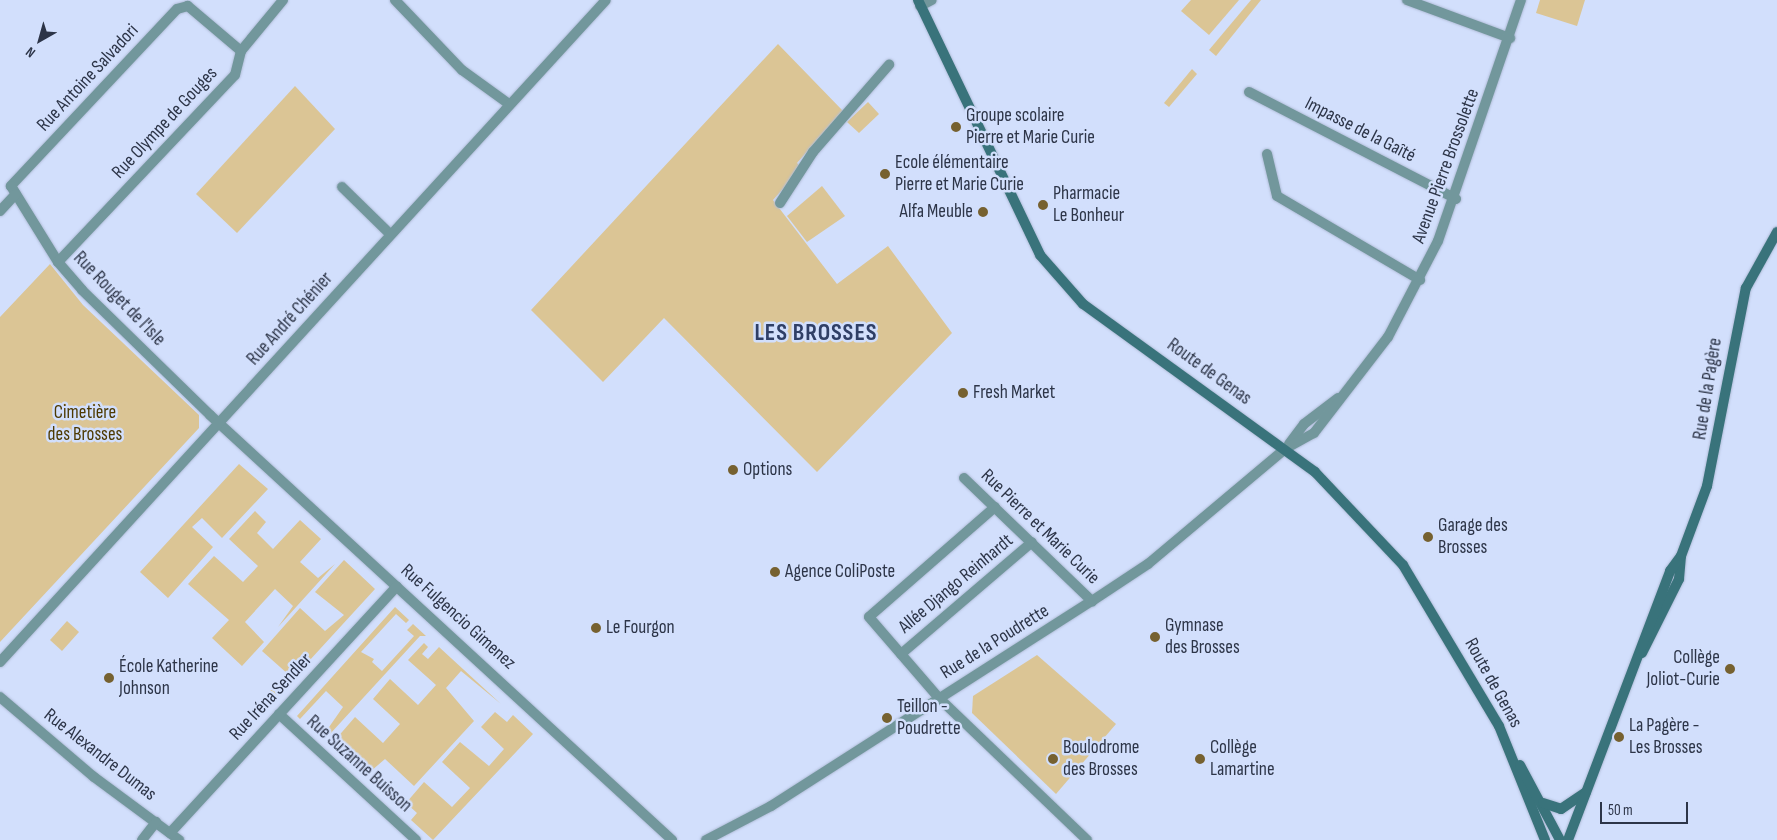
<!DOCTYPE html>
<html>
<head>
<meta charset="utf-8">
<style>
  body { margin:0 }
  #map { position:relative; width:1777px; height:840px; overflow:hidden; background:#d2dffc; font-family:"Sofia Sans Condensed",sans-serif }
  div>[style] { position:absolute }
  .green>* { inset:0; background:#dbc595 }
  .roads { filter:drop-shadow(0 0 1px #b1bdd8) drop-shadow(0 0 1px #b1bdd8) }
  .street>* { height:10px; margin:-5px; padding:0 5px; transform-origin:5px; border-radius:5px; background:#72979c }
  .secondary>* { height:10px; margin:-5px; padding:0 5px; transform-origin:5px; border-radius:5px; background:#39737b }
  .dots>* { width:14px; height:14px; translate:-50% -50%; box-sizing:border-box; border:2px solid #d2dffc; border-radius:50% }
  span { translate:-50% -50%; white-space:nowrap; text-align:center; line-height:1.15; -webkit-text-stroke:5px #d2dffc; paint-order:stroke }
  .street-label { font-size:19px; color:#2d3548 }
  .poi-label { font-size:19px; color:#2d3548 }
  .left { translate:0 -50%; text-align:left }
  .right { translate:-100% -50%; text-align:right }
  .park-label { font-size:19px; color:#4d3901 }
  .district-label { font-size:24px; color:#2f3f66; font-weight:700; letter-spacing:1px }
  .north { position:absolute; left:15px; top:15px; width:50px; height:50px; -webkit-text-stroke:4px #d2dffc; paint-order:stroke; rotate:218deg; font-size:14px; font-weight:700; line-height:20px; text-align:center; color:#2d3548 }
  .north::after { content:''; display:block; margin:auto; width:18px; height:22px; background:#2d3548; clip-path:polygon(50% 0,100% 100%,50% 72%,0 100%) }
  .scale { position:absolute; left:1600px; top:802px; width:88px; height:22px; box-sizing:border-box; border:2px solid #2d3548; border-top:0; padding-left:6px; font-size:15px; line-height:18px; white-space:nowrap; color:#2d3548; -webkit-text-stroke:4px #d2dffc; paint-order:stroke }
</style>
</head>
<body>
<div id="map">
  <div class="green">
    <i style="clip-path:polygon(1191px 0,1239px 0,1209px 35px,1181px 11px)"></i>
    <i style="clip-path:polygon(1251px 0,1261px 0,1216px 56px,1209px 50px)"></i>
    <i style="clip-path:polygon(1540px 0,1585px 0,1577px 26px,1536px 13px)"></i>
    <i style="clip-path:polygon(778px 44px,843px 111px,797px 163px,802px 168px,773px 200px,837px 284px,888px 246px,952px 333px,817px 472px,664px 318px,603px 382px,531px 310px)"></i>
    <i style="clip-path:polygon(1192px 69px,1197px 74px,1169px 107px,1164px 103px)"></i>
    <i style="clip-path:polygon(295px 86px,335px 129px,237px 233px,196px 194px)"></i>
    <i style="clip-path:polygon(868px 102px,879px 114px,859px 133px,847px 122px)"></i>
    <i style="clip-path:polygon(822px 186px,845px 216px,807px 242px,787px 216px)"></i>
    <i style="clip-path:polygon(50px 264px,83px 305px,199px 415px,199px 428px,0 642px,0 317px)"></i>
    <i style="clip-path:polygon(239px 464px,268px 489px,222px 538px,202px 518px,192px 527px,213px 547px,168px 598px,140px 572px)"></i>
    <i style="clip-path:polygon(255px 511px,266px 522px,257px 533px,273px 549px,300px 520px,321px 539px,300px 562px,318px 578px,335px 564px,278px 627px,293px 606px,275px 589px,245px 622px,264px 642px,242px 666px,212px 638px,229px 620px,188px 584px,214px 556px,243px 582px,258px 566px,229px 539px)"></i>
    <i style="clip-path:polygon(344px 560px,375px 589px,276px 697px,270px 691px,289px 675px,262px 651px,300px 608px,325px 631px,344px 615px,315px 592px)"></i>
    <i style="clip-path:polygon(395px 607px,409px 620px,406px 623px,396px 614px,361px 652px,374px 659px,372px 662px,382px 671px,414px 636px,407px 630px,413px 624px,426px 636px,420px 636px,330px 734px,327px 730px,343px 707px,326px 691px,300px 719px,297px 716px)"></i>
    <i style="clip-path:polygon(67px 621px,79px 632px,62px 651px,50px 640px)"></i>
    <i style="clip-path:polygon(424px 643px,428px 647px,422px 654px,428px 659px,439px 647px,501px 704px,461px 671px,446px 688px,474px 721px,414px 786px,385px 759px,364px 777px,340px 755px,346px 748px,336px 739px,355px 717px,383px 743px,400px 724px,373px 699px,390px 679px,418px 705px,436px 685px,408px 660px)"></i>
    <i style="clip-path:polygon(1037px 655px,1116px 724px,1056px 794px,972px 713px,973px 696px)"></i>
    <i style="clip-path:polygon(495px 712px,507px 722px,513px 715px,533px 734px,433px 840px,411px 820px,417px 813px,406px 803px,424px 782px,452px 807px,470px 788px,442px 762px,460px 742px,489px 766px,504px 749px,481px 727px)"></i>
  </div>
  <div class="roads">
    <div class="street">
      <i style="left:395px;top:0;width:97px;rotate:46.3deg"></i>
      <i style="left:462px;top:70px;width:58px;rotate:35.9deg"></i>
      <i style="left:1407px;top:0;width:110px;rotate:20.3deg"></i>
      <i style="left:920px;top:6px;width:13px;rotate:-27deg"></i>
      <i style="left:241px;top:51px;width:70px;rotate:-139.7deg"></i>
      <i style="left:188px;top:6px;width:11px;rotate:165deg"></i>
      <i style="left:177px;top:9px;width:243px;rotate:133.2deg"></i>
      <i style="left:11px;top:186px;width:89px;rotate:58.3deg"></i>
      <i style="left:58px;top:262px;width:37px;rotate:49deg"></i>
      <i style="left:82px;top:290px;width:179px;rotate:44.3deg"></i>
      <i style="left:210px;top:415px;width:628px;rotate:42.61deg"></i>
      <i style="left:1249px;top:92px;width:233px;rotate:27.3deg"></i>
      <i style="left:1267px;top:154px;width:43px;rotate:76.6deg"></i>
      <i style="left:1277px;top:196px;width:166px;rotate:30.4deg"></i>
      <i style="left:342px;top:187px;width:67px;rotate:44.4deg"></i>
      <i style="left:780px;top:203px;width:61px;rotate:-57.1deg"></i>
      <i style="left:813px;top:152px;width:116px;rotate:-48.9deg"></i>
      <i style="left:0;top:211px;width:23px;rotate:-47deg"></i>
      <i style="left:58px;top:262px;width:257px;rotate:-46.6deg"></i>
      <i style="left:235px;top:75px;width:25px;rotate:-76deg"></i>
      <i style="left:241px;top:51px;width:66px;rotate:-50.5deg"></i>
      <i style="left:1289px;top:444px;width:25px;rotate:-53deg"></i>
      <i style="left:1304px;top:424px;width:43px;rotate:-37.4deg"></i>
      <i style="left:964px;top:478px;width:178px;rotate:43.9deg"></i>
      <i style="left:995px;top:507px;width:167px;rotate:138.9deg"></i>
      <i style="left:869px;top:617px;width:107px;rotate:49.2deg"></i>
      <i style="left:939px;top:698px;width:205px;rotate:43.8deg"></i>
      <i style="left:901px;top:654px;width:172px;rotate:-40.5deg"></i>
      <i style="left:0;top:662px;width:897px;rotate:-47.53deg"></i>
      <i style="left:0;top:697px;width:123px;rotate:40.4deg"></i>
      <i style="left:94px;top:777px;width:106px;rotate:36.5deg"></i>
      <i style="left:279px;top:714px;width:186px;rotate:42.6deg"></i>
      <i style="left:170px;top:833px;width:335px;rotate:-47.4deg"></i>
      <i style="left:142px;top:840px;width:23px;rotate:-52deg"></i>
      <i style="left:706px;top:840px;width:73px;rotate:-27.6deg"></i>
      <i style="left:771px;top:806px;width:381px;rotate:-32.6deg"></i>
      <i style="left:1092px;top:601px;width:67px;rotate:-33.5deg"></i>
      <i style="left:1148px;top:564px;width:179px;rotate:-40deg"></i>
      <i style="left:1285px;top:449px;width:33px;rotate:-29deg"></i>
      <i style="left:1314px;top:433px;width:121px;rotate:-52.4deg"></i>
      <i style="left:1388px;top:337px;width:108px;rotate:-62.5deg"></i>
      <i style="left:1438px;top:241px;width:255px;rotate:-71deg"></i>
    </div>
    <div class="secondary">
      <i style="left:918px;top:0;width:283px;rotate:64.4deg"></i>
      <i style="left:1040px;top:255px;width:65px;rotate:48.7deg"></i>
      <i style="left:1083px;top:304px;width:286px;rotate:35.9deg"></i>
      <i style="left:1315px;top:472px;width:128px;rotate:46.6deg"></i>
      <i style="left:1403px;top:565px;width:187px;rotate:59.2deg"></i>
      <i style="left:1499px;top:726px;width:123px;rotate:68deg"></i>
      <i style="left:1642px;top:653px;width:83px;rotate:-63.4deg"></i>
      <i style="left:1679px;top:579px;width:22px;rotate:-85deg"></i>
      <i style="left:1520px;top:765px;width:85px;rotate:61.9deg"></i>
      <i style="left:1543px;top:803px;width:19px;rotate:18deg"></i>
      <i style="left:1561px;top:809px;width:30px;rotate:-34deg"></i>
      <i style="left:1568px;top:840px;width:288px;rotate:-69.2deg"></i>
      <i style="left:1670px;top:571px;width:19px;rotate:-54deg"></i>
      <i style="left:1681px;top:556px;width:75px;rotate:-69.6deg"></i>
      <i style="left:1707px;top:486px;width:202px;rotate:-78.9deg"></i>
      <i style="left:1746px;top:288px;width:64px;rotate:-61deg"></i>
    </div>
  </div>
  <div class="dots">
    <i style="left:956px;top:127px;background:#766130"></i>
    <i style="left:885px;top:174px;background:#766130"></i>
    <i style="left:1043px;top:205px;background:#766130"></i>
    <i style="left:983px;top:212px;background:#766130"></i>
    <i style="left:963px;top:393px;background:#766130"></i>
    <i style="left:733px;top:470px;background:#766130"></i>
    <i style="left:1428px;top:537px;background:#766130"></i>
    <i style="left:775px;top:572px;background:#766130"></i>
    <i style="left:596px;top:628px;background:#766130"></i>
    <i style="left:1155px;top:637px;background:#766130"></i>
    <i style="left:1730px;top:669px;background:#766130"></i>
    <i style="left:109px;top:678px;background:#766130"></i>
    <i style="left:887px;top:718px;background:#766130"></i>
    <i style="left:1619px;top:737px;background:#766130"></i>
    <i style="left:1053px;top:759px;background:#766130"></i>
    <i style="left:1200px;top:759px;background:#766130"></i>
  </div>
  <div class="street-label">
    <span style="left:88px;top:78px;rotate:-47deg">Rue Antoine Salvadori</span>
    <span style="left:165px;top:123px;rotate:-47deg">Rue Olympe de Gouges</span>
    <span style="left:1360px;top:130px;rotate:27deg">Impasse de la Gaîté</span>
    <span style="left:1446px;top:166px;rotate:-70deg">Avenue Pierre Brossolette</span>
    <span style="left:119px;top:299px;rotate:46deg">Rue Rouget de l'Isle</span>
    <span style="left:290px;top:319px;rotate:-48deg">Rue André Chénier</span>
    <span style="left:1209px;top:372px;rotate:36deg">Route de Genas</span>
    <span style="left:1708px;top:389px;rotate:-81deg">Rue de la Pagère</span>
    <span style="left:1040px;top:527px;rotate:44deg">Rue Pierre et Marie Curie</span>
    <span style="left:956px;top:584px;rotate:-40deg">Allée Django Reinhardt</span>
    <span style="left:458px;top:617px;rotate:42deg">Rue Fulgencio Gimenez</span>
    <span style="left:995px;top:642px;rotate:-32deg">Rue de la Poudrette</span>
    <span style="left:1493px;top:683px;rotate:61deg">Route de Genas</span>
    <span style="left:271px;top:697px;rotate:-47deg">Rue Iréna Sendler</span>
    <span style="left:100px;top:755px;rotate:38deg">Rue Alexandre Dumas</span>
    <span style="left:359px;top:764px;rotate:42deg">Rue Suzanne Buisson</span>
  </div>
  <div class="poi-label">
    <span class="left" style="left:966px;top:127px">Groupe scolaire<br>Pierre et Marie Curie</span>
    <span class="left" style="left:895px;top:174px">Ecole élémentaire<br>Pierre et Marie Curie</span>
    <span class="left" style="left:1053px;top:205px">Pharmacie<br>Le Bonheur</span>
    <span class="right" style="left:973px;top:212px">Alfa Meuble</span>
    <span class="left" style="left:973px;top:393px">Fresh Market</span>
    <span class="left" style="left:743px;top:470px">Options</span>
    <span class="left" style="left:1438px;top:537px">Garage des<br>Brosses</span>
    <span class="left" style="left:785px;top:572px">Agence ColiPoste</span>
    <span class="left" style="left:1165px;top:637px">Gymnase<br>des Brosses</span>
    <span class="left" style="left:606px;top:628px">Le Fourgon</span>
    <span class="right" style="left:1720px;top:669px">Collège<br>Joliot-Curie</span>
    <span class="left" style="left:119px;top:678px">École Katherine<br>Johnson</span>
    <span class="left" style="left:897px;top:718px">Teillon -<br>Poudrette</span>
    <span class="left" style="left:1629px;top:737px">La Pagère -<br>Les Brosses</span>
    <span class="left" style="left:1063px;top:759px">Boulodrome<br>des Brosses</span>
    <span class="left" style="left:1210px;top:759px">Collège<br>Lamartine</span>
  </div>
  <div class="park-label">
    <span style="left:85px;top:424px">Cimetière<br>des Brosses</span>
  </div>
  <div class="district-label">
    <span style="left:816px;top:333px">LES BROSSES</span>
  </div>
  <div class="north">N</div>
  <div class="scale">50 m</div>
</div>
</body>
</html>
